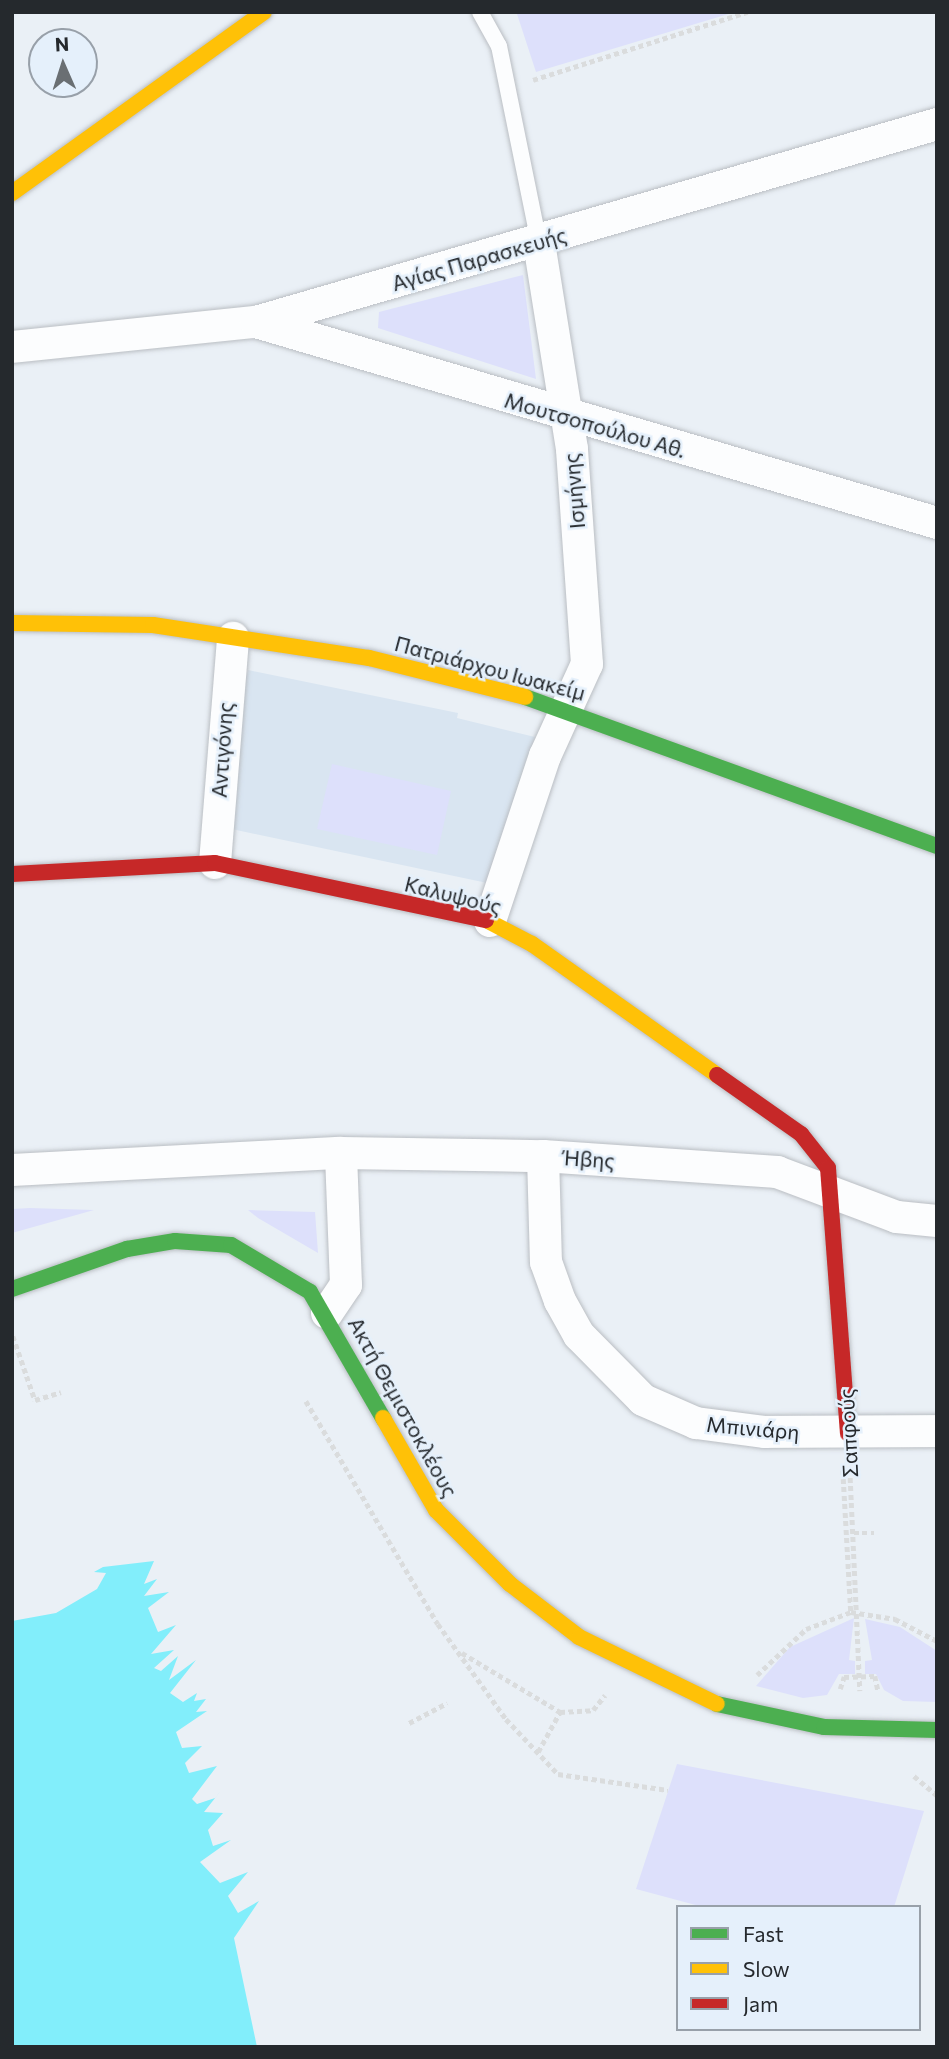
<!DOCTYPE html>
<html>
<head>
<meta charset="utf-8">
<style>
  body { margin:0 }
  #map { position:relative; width:949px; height:2059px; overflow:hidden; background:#eaf0f6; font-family:Commissioner,sans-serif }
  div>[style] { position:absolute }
  .built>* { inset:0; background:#d9e5f1 }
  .green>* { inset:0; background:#dde0fb }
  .water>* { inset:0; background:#82eefb }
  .path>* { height:4.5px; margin-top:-2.25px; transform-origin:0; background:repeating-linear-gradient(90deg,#dadcdd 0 5px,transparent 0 8.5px) }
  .roads { filter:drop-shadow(0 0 2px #babec3) drop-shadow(0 0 2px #babec3) }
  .lane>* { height:16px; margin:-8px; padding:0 8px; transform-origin:8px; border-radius:8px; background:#fcfdfe }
  .street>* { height:32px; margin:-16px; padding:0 16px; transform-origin:16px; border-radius:16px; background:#fcfdfe }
  .fast>* { height:16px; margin:-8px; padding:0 8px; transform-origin:8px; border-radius:8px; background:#4caf50 }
  .slow>* { height:16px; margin:-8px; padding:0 8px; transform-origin:8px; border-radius:8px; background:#ffc107 }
  .jam>* { height:16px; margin:-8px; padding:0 8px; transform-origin:8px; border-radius:8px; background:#c62828 }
  span { translate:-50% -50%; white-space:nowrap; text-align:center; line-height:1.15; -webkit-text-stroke:5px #e5f0fb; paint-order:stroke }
  .street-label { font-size:21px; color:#25292d }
  .frame { position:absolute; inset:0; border:14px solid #25292d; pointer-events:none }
  .legend { position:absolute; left:676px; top:1905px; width:245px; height:126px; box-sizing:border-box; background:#e5f0fb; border:2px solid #98a0a9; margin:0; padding:9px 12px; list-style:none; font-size:21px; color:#25292d }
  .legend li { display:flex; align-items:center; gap:14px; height:35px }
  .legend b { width:35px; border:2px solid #98a0a9 }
  .north { position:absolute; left:28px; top:28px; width:70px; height:70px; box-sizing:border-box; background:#e5f0fb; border:2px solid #98a0a9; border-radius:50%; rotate:357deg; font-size:19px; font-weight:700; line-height:28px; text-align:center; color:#25292d }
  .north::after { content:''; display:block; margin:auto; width:24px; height:32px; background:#6a6f73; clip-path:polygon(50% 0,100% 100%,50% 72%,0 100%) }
</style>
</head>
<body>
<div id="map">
  <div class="built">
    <i style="clip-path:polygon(248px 670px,458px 713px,457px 718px,535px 737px,492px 884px,227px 828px,235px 722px)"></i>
  </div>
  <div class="green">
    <i style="clip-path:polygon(522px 12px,735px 12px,536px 72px,517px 14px)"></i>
    <i style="clip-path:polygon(523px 275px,536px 379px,378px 328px,379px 312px)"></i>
    <i style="clip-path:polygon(332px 764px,451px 791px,437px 855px,317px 829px)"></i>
    <i style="clip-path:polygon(12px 1209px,30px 1208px,94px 1210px,12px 1233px)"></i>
    <i style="clip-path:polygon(248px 1210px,315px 1212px,318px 1253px,258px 1218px)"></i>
    <i style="clip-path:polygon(854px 1618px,849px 1660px,855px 1661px,855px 1674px,839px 1674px,827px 1695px,803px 1698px,756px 1686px,790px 1647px)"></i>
    <i style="clip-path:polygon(865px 1619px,900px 1627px,937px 1651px,937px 1702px,903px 1701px,884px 1690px,876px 1674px,865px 1674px,865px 1661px,872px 1660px)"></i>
    <i style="clip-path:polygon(677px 1764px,924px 1811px,894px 1907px,703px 1907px,636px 1889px)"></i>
  </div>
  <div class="water">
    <i style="clip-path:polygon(154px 1561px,144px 1584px,157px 1579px,144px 1596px,169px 1592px,148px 1608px,158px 1632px,176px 1625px,151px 1654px,174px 1650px,154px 1668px,161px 1671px,178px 1656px,169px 1680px,196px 1660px,170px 1693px,183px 1702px,197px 1693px,194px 1701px,206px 1699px,196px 1712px,207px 1711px,176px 1732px,182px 1748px,202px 1746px,185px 1763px,189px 1773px,217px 1766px,192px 1799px,197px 1804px,215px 1798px,223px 1788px,204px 1812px,223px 1813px,208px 1830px,213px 1846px,231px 1840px,200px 1862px,220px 1883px,248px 1872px,228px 1896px,238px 1913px,259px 1901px,234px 1938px,257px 2047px,12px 2047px,12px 1621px,56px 1613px,97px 1589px,106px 1573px,94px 1572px,103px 1567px)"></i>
  </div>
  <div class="path">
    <i style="left:533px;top:80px;width:225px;rotate:-17.6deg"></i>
    <i style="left:13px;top:1336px;width:68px;rotate:71deg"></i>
    <i style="left:35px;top:1400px;width:27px;rotate:-17deg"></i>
    <i style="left:306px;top:1401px;width:259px;rotate:59.4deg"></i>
    <i style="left:438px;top:1624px;width:117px;rotate:54.4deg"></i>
    <i style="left:506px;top:1719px;width:76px;rotate:46.6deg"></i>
    <i style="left:558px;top:1774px;width:111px;rotate:8.3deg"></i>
    <i style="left:850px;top:1469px;width:222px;rotate:87.4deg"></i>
    <i style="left:843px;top:1470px;width:142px;rotate:86.8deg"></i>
    <i style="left:854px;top:1533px;width:20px"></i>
    <i style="left:462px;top:1653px;width:114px;rotate:31deg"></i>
    <i style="left:757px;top:1675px;width:67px;rotate:-43.2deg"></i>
    <i style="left:806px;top:1629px;width:48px;rotate:-20.7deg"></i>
    <i style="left:851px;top:1612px;width:45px;rotate:9deg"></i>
    <i style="left:895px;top:1619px;width:47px;rotate:27.6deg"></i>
    <i style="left:840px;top:1689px;width:13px;rotate:-72deg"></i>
    <i style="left:844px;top:1677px;width:31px;rotate:-2deg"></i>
    <i style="left:875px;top:1676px;width:14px;rotate:78deg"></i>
    <i style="left:409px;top:1723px;width:43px;rotate:-27.8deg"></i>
    <i style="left:538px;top:1752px;width:46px;rotate:-61.2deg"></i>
    <i style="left:560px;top:1712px;width:33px;rotate:-3deg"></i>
    <i style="left:593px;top:1710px;width:19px;rotate:-51deg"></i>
    <i style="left:914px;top:1776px;width:30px;rotate:40deg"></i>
  </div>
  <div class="roads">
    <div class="lane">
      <i style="left:480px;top:12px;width:39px;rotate:61deg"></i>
      <i style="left:499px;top:46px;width:200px;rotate:78.5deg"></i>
    </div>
    <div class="street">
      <i style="left:256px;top:322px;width:710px;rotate:16.44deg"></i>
      <i style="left:12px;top:347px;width:245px;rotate:-5.9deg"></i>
      <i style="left:256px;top:322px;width:709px;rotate:-16.21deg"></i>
      <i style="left:215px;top:863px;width:226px;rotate:-85.4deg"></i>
      <i style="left:490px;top:921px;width:174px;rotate:-71.6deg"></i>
      <i style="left:545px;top:756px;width:101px;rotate:-65.5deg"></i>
      <i style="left:587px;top:664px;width:216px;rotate:-94deg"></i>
      <i style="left:572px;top:449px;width:210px;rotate:-99.1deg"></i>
      <i style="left:543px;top:1156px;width:106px;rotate:88.4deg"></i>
      <i style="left:546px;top:1262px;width:41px;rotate:70.3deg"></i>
      <i style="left:560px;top:1301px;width:39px;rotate:61deg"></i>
      <i style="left:579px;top:1335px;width:91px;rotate:45.4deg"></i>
      <i style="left:643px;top:1400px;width:58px;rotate:23.5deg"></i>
      <i style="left:696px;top:1423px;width:70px;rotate:7.4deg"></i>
      <i style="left:765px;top:1432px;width:172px;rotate:-0.3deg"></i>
      <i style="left:12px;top:1170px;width:329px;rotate:-3deg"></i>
      <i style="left:341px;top:1153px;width:202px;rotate:0.9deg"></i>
      <i style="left:543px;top:1156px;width:235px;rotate:3.9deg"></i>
      <i style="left:777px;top:1172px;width:128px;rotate:20.6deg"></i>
      <i style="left:897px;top:1217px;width:40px;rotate:5.7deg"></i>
      <i style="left:327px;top:1313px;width:34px;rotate:-56deg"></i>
      <i style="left:346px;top:1285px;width:132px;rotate:-92.2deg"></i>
    </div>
    <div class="fast">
      <i style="left:525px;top:697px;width:438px;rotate:19.9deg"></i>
      <i style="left:12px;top:1289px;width:122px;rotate:-19.2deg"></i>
      <i style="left:127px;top:1249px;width:49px;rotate:-9.5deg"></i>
      <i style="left:175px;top:1241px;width:56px;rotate:4.1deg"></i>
      <i style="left:231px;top:1245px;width:92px;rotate:30.7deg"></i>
      <i style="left:310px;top:1292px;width:146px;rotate:59.9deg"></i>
      <i style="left:717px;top:1704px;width:109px;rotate:12.1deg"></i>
      <i style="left:824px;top:1727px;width:113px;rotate:1.5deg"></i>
    </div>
    <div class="slow">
      <i style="left:12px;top:193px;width:310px;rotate:-35.7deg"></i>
      <i style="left:12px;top:623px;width:141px;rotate:0.8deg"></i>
      <i style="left:153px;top:625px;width:219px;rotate:8.7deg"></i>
      <i style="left:369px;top:658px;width:161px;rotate:14deg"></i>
      <i style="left:486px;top:920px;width:52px;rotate:27.6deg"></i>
      <i style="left:532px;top:944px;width:227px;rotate:35.3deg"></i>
      <i style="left:383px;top:1418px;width:106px;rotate:60.1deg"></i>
      <i style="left:436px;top:1510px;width:105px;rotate:45deg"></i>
      <i style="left:510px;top:1584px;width:87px;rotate:37.5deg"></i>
      <i style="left:579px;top:1637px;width:153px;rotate:25.9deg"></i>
    </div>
    <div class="jam">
      <i style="left:12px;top:874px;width:203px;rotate:-3.1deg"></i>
      <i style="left:215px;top:863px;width:277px;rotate:11.9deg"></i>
      <i style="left:717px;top:1075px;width:103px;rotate:35.1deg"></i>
      <i style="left:801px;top:1134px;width:43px;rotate:51.5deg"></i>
      <i style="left:828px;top:1168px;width:266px;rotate:85.7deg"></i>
    </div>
  </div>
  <div class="street-label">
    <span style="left:479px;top:259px;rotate:-16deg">Αγίας Παρασκευής</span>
    <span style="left:595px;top:425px;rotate:16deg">Μουτσοπούλου Αθ.</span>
    <span style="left:574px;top:491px;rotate:-95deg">Ισμήνης</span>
    <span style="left:490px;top:668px;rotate:15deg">Πατριάρχου Ιωακείμ</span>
    <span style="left:222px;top:750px;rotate:-86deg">Αντιγόνης</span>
    <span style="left:453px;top:895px;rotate:14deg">Καλυψούς</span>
    <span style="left:589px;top:1159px;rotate:4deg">Ήβης</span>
    <span style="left:403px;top:1407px;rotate:61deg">Ακτή Θεμιστοκλέους</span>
    <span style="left:753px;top:1428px;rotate:5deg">Μπινιάρη</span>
    <span style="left:848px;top:1433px;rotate:-93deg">Σαπφούς</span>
  </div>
  <div class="frame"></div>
  <ul class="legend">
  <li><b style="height:9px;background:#4caf50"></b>Fast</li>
  <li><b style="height:9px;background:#ffc107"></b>Slow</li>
  <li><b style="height:9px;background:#c62828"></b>Jam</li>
  </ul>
  <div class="north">N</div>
</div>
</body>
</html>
